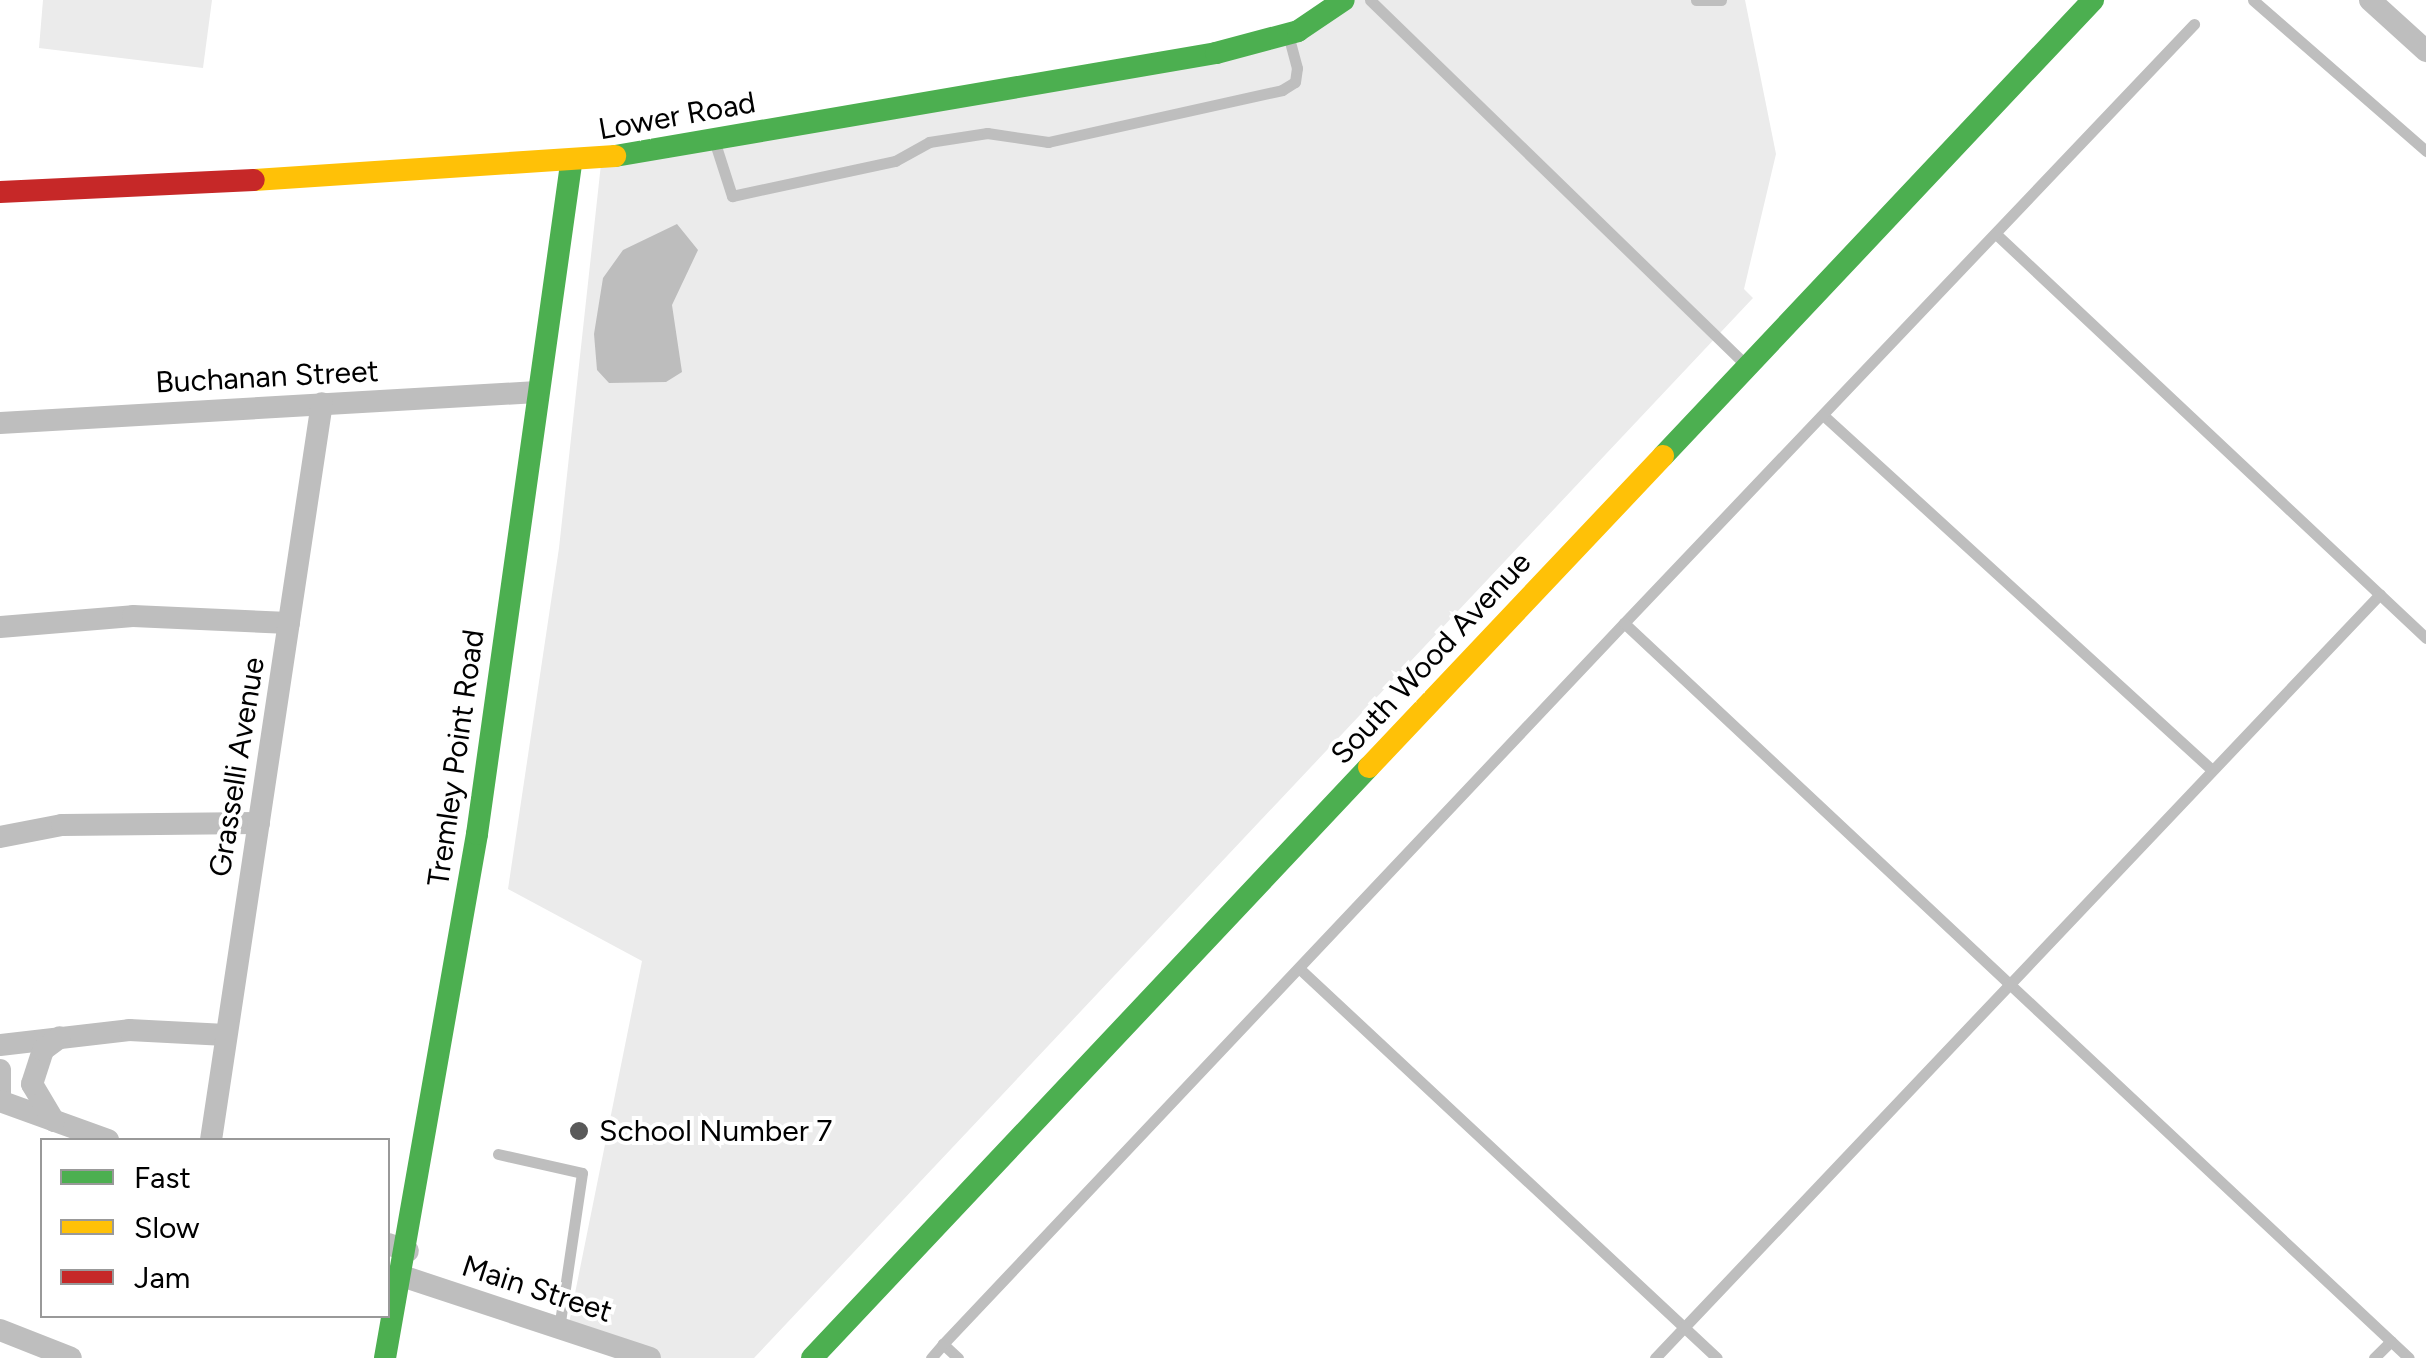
<!DOCTYPE html>
<html>
<head>
<meta charset="utf-8">
<style>
  body { margin:0 }
  #map { position:relative; width:2426px; height:1358px; overflow:hidden; background:#fff; font-family:Figtree,sans-serif }
  div>[style] { position:absolute }
  .green>* { inset:0; background:#ebebeb }
  .water>* { inset:0; background:#bdbdbd }
  .lane>* { height:11px; margin:-5.5px; padding:0 5.5px; transform-origin:5.5px; border-radius:5.5px; background:#bebebe }
  .street>* { height:22px; margin:-11px; padding:0 11px; transform-origin:11px; border-radius:11px; background:#bebebe }
  .fast>* { height:22px; margin:-11px; padding:0 11px; transform-origin:11px; border-radius:11px; background:#4caf50 }
  .slow>* { height:22px; margin:-11px; padding:0 11px; transform-origin:11px; border-radius:11px; background:#ffc107 }
  .jam>* { height:22px; margin:-11px; padding:0 11px; transform-origin:11px; border-radius:11px; background:#c62828 }
  .dots>* { width:28px; height:28px; translate:-50% -50%; box-sizing:border-box; border:5px solid #fff; border-radius:50% }
  span { translate:-50% -50%; white-space:nowrap; text-align:center; line-height:1.15; -webkit-text-stroke:8px #fff; paint-order:stroke }
  .street-label { font-size:30px; color:#000 }
  .poi-label { font-size:30px; color:#000 }
  .left { translate:0 -50%; text-align:left }
  .legend { position:absolute; left:40px; top:1138px; width:350px; height:180px; box-sizing:border-box; background:#fff; border:2px solid #999; margin:0; padding:12px 18px; list-style:none; font-size:30px; color:#000 }
  .legend li { display:flex; align-items:center; gap:20px; height:50px }
  .legend b { width:50px; border:2px solid #999 }
</style>
</head>
<body>
<div id="map">
  <div class="green">
    <i style="clip-path:polygon(43px 0,212px 0,203px 68px,39px 48px)"></i>
    <i style="clip-path:polygon(1325px 0,1745px 0,1776px 154px,1744px 289px,1753px 298px,754px 1358px,659px 1358px,568px 1328px,642px 961px,508px 889px,559px 548px,601px 164px,1283px 38px)"></i>
  </div>
  <div class="water">
    <i style="clip-path:polygon(677px 224px,698px 250px,672px 305px,682px 372px,666px 382px,609px 383px,597px 370px,594px 334px,603px 278px,623px 250px)"></i>
  </div>
  <div class="lane">
    <i style="left:1370px;top:0;width:525px;rotate:44.15deg"></i>
    <i style="left:1696px;top:0;width:25px"></i>
    <i style="left:2253px;top:0;width:230px;rotate:41.1deg"></i>
    <i style="left:714px;top:140px;width:59px;rotate:72.2deg"></i>
    <i style="left:732px;top:196px;width:167px;rotate:-12.1deg"></i>
    <i style="left:895px;top:161px;width:39px;rotate:-29deg"></i>
    <i style="left:929px;top:142px;width:59px;rotate:-8.8deg"></i>
    <i style="left:987px;top:133px;width:62px;rotate:8.4deg"></i>
    <i style="left:1048px;top:142px;width:240px;rotate:-12.5deg"></i>
    <i style="left:1282px;top:90px;width:15px;rotate:-32deg"></i>
    <i style="left:1295px;top:82px;width:14px;rotate:-82deg"></i>
    <i style="left:1297px;top:68px;width:34px;rotate:-105deg"></i>
    <i style="left:1996px;top:234px;width:590px;rotate:43.21deg"></i>
    <i style="left:1823px;top:415px;width:525px;rotate:42.38deg"></i>
    <i style="left:1624px;top:623px;width:827px;rotate:-46.42deg"></i>
    <i style="left:1302px;top:971px;width:567px;rotate:43deg"></i>
    <i style="left:498px;top:1154px;width:86px;rotate:12.7deg"></i>
    <i style="left:582px;top:1173px;width:157px;rotate:98.4deg"></i>
    <i style="left:931px;top:1358px;width:18px;rotate:-49deg"></i>
    <i style="left:958px;top:1358px;width:21px;rotate:-137deg"></i>
    <i style="left:943px;top:1344px;width:992px;rotate:-46.63deg"></i>
    <i style="left:1624px;top:623px;width:1075px;rotate:43.12deg"></i>
    <i style="left:1655px;top:1358px;width:1053px;rotate:-46.5deg"></i>
    <i style="left:2374px;top:1358px;width:24px;rotate:-45deg"></i>
  </div>
  <div class="street">
    <i style="left:2370px;top:0;width:76px;rotate:42.3deg"></i>
    <i style="left:0;top:423px;width:538px;rotate:-3.3deg"></i>
    <i style="left:0;top:627px;width:133px;rotate:-4.7deg"></i>
    <i style="left:133px;top:616px;width:156px;rotate:2.6deg"></i>
    <i style="left:0;top:837px;width:63px;rotate:-11deg"></i>
    <i style="left:62px;top:825px;width:197px;rotate:-0.6deg"></i>
    <i style="left:0;top:1045px;width:130px;rotate:-6.6deg"></i>
    <i style="left:129px;top:1030px;width:97px;rotate:3deg"></i>
    <i style="left:0;top:1070px;width:31px;rotate:90deg"></i>
    <i style="left:0;top:1101px;width:115px;rotate:19.9deg"></i>
    <i style="left:54px;top:1121px;width:43px;rotate:-120.7deg"></i>
    <i style="left:32px;top:1084px;width:36px;rotate:-72deg"></i>
    <i style="left:43px;top:1050px;width:21px;rotate:-37deg"></i>
    <i style="left:211px;top:1140px;width:745px;rotate:-81.44deg"></i>
    <i style="left:388px;top:1244px;width:21px;rotate:19deg"></i>
    <i style="left:405px;top:1277px;width:258px;rotate:18.3deg"></i>
    <i style="left:0;top:1330px;width:76px;rotate:21.5deg"></i>
  </div>
  <div class="fast">
    <i style="left:615px;top:156px;width:610px;rotate:-9.72deg"></i>
    <i style="left:1216px;top:53px;width:85px;rotate:-15deg"></i>
    <i style="left:1298px;top:31px;width:55px;rotate:-34deg"></i>
    <i style="left:1663px;top:456px;width:627px;rotate:-46.68deg"></i>
    <i style="left:385px;top:1358px;width:532px;rotate:-80.04deg"></i>
    <i style="left:477px;top:834px;width:677px;rotate:-82.01deg"></i>
    <i style="left:812px;top:1358px;width:812px;rotate:-46.7deg"></i>
  </div>
  <div class="slow">
    <i style="left:254px;top:180px;width:362px;rotate:-3.8deg"></i>
    <i style="left:1369px;top:767px;width:428px;rotate:-46.6deg"></i>
  </div>
  <div class="jam">
    <i style="left:0;top:192px;width:254px;rotate:-2.7deg"></i>
  </div>
  <div class="dots">
    <i style="left:579px;top:1131px;background:#595959"></i>
  </div>
  <div class="street-label">
    <span style="left:677px;top:116px;rotate:-10deg">Lower Road</span>
    <span style="left:267px;top:377px;rotate:-3deg">Buchanan Street</span>
    <span style="left:1431px;top:658px;rotate:-47deg">South Wood Avenue</span>
    <span style="left:456px;top:758px;rotate:-82deg">Tremley Point Road</span>
    <span style="left:237px;top:767px;rotate:-81deg">Grasselli Avenue</span>
    <span style="left:537px;top:1289px;rotate:18deg">Main Street</span>
  </div>
  <div class="poi-label">
    <span class="left" style="left:599px;top:1131px">School Number 7</span>
  </div>
  <ul class="legend">
  <li><b style="height:12px;background:#4caf50"></b>Fast</li>
  <li><b style="height:12px;background:#ffc107"></b>Slow</li>
  <li><b style="height:12px;background:#c62828"></b>Jam</li>
  </ul>
</div>
</body>
</html>
